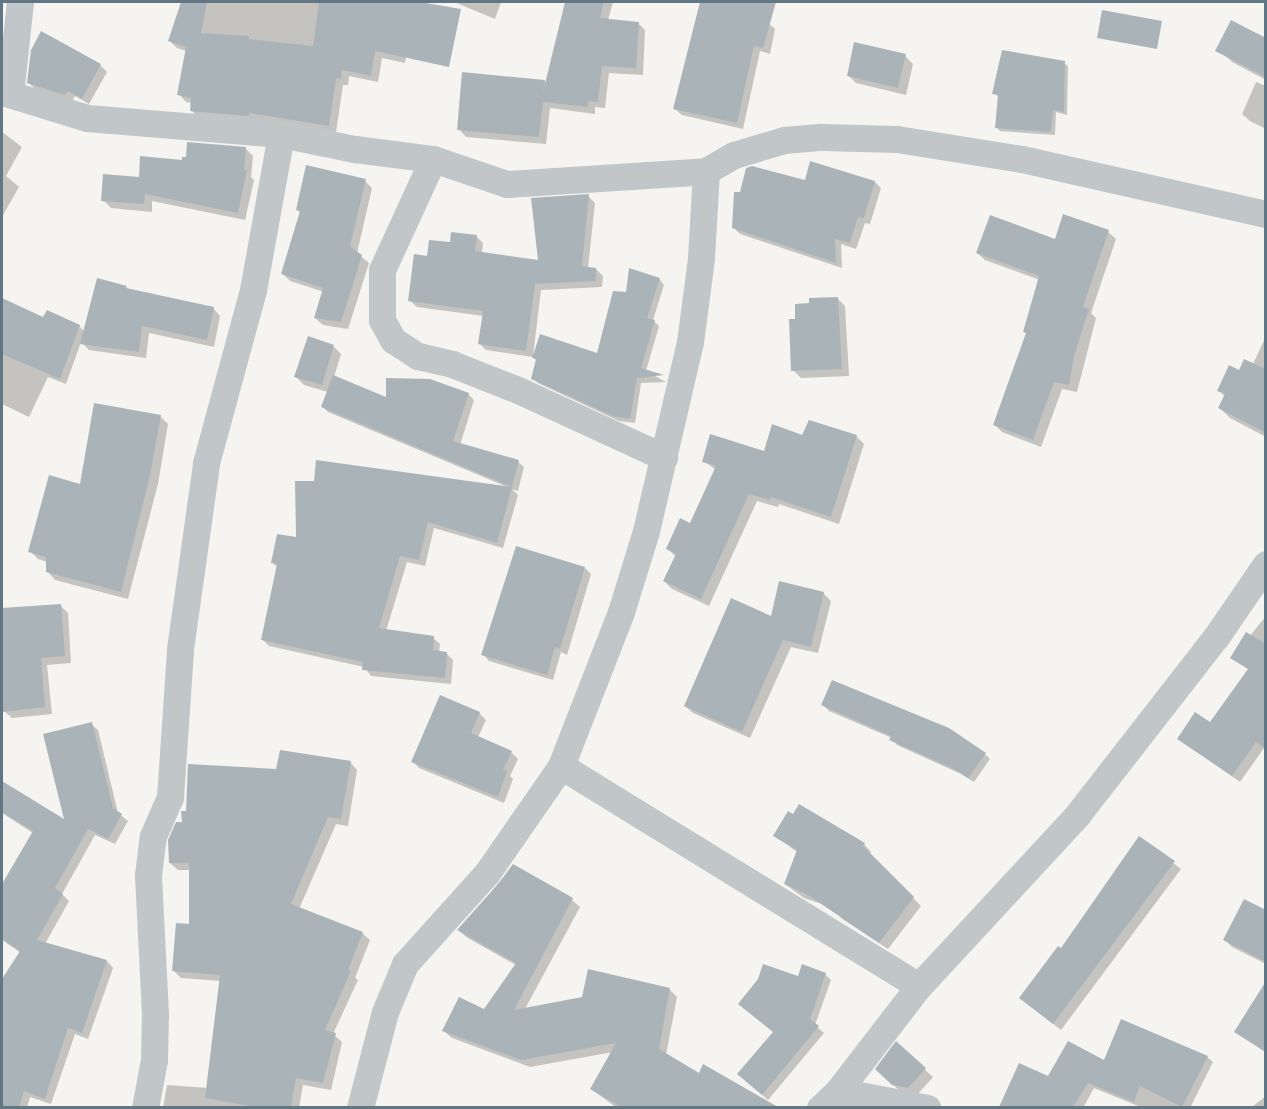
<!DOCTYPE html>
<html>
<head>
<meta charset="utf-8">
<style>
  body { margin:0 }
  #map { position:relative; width:1267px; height:1109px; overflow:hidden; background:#f5f4f0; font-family:"Exo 2",sans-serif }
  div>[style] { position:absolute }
  .shadow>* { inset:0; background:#0003 }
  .building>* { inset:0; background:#aab4b8 }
  .street>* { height:27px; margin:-13.5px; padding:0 13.5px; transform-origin:13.5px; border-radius:13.5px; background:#c1c6c8 }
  span { translate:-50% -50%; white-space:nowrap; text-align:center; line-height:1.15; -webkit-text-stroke:6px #fff; paint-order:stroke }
  .frame { position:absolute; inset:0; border:3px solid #617783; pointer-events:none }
</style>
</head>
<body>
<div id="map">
  <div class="shadow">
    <i style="clip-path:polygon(183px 2px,415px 2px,405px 63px,382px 58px,378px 82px,349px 76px,348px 85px,343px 85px,336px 132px,199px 118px,191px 110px,192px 103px,186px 102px,179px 94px,186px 51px,177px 48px,170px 41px)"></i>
    <i style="clip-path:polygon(454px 2px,501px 2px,495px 19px)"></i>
    <i style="clip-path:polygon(566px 2px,613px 2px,608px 20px,638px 23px,645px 30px,643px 75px,609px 73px,605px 108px,595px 107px,595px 114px,550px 108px,546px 144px,466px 137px,459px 129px,544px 81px,547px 84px)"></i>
    <i style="clip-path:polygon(768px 23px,775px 29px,770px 54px,760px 51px,743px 129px,682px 115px,675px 109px)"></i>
    <i style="clip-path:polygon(1266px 40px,1266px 80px,1232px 62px,1224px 54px)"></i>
    <i style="clip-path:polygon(905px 56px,913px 64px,906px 95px,856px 83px,848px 75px)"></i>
    <i style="clip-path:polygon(1064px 63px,1068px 66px,1067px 115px,1056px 112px,1055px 135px,1000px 131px,997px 128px,999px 97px,994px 93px)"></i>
    <i style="clip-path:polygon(100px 65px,107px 72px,89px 104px,75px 96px,72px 101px,36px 90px,29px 83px)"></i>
    <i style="clip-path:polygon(1256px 82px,1266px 86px,1266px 129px,1250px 121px,1242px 114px)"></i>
    <i style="clip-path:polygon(2px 132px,22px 147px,6px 176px,19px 187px,2px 217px)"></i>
    <i style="clip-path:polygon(245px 148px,253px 156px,251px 177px,254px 180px,245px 220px,152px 201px,152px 212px,111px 208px,103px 200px,183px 161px)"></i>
    <i style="clip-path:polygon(365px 181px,372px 188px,357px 253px,369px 263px,348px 329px,323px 325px,315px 318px,324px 292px,290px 281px,282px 273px,301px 213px,297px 210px)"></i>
    <i style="clip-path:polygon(806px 182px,875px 182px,881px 188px,870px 224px,865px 223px,856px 249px,841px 244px,842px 268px,740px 234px,734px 228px)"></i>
    <i style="clip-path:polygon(588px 196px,595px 203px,588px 268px,596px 269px,603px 276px,602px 287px,541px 290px,533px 356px,598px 355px,627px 294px,630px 270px,660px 280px,664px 285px,653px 320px,659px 326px,646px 371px,666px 382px,641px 383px,635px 423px,619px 421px,538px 383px,533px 378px,537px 361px,533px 357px,486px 350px,479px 343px,484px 316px,417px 307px,410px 301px,429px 258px,451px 244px,476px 236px,483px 243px,482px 253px,539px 261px)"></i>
    <i style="clip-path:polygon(1108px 232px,1116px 239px,1091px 313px,1096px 318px,1077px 392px,1062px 389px,1041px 447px,1002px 432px,995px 425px,1027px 334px,1040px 280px,985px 260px,977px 253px)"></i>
    <i style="clip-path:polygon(126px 287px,129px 290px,213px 308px,220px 316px,214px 347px,149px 333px,146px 358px,89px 350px,81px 342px,66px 384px,48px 377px,29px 417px,2px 404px,2px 300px,44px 319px,79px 326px,85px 332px)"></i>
    <i style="clip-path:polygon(837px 298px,845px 306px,849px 376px,801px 378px,793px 370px,797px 320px)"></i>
    <i style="clip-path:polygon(1265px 338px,1266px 437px,1230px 418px,1220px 408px,1225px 397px,1219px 390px,1253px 364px)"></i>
    <i style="clip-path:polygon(333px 346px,341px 354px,334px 377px,387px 400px,468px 394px,474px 400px,460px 445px,518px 462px,524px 467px,518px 491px,512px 489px,518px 495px,503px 548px,434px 528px,425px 566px,407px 562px,386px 631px,433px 638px,440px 644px,439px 653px,446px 653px,453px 660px,451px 684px,371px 676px,364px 667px,269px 646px,263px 640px,278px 568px,273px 563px,297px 539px,505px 486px,328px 412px,322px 406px,328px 392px,304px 385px,296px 377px)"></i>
    <i style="clip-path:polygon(160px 416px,168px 424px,158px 484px,128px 599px,55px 580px,47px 571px,47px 562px,38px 559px,30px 551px,81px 486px)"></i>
    <i style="clip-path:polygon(856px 436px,864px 444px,839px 524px,779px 504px,778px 507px,757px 501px,709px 606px,672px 589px,664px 581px,676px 557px,668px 549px,691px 525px,716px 470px,704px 461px,765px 452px,803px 437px)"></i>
    <i style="clip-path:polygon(585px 568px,591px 574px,567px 655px,561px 652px,553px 680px,489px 661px,483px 654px)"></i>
    <i style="clip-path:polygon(823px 593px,831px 601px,818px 653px,791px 647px,750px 738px,693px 713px,685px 706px,772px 618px)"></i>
    <i style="clip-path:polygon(61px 606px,68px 613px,71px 663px,47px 665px,52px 714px,12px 718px,4px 711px,2px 682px,2px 610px)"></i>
    <i style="clip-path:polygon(1266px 616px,1266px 681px,1232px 658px)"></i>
    <i style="clip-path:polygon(1266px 699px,1266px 749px,1264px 748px,1240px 782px,1179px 739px)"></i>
    <i style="clip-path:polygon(823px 705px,985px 754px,990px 759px,974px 782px,961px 774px,897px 745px,892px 738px,829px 711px)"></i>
    <i style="clip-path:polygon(479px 713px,486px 720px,478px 737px,511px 752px,518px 759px,510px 776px,513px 779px,504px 803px,419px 768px,413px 761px)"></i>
    <i style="clip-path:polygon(91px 724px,98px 730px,118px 813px,128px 821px,115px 844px,95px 835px,62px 894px,69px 901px,45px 944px,107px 961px,113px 968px,88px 1039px,75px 1034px,51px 1104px,30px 1097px,27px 1108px,2px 1108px,2px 984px,21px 953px,2px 940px,2px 919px,7px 911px,2px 906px,2px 887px,33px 833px,2px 813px,2px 783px,67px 823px)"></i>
    <i style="clip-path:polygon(350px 762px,357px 770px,348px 826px,336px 824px,299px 909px,362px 933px,370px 940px,355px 978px,358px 980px,333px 1034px,342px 1042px,331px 1090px,303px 1085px,299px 1108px,163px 1108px,167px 1085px,208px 1088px,221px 981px,181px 978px,174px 971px,191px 926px,190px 870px,178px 870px,170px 863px,183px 823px,277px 770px)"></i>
    <i style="clip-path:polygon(775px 836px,864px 844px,871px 852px,870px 854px,921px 906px,888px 949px,841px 918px,834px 908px,804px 898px,785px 884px,797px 852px)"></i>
    <i style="clip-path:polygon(1140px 838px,1181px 869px,1061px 1030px,1028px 1004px,1061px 950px)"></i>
    <i style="clip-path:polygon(513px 866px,572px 900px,580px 907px,525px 1009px,669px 989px,677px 997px,666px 1055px,699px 1075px,750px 1096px,744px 1108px,617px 1108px,591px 1089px,613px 1052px,530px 1067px,452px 1038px,444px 1031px,484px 1011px,516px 965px,466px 937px,459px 930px)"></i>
    <i style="clip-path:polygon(1266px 912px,1266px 964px,1232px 947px,1225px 940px)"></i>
    <i style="clip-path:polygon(825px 974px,831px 980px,815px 1025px,824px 1033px,768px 1100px,745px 1080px,774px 1033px,799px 978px)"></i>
    <i style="clip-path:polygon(1266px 984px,1266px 1053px,1236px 1032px)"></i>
    <i style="clip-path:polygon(896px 1044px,933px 1077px,916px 1096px,902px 1093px,885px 1077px)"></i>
    <i style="clip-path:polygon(1207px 1057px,1213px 1062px,1190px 1108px,1143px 1108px,1094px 1088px,1083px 1108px,1019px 1108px,1011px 1103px,1048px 1078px,1105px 1062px)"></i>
    <i style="clip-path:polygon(1266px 1096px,1266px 1108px,1254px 1108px,1253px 1106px)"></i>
  </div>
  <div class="building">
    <i style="clip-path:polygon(181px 2px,207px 2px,201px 33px,249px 36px,249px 39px,313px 46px,319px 2px,420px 2px,461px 9px,449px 67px,375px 51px,371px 76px,342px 70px,341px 79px,336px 78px,329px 126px,249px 113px,249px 116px,190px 111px,191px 98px,177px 95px,186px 47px,168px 41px)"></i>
    <i style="clip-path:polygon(565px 2px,604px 2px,600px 18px,639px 22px,636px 68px,602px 66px,598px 102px,588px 101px,588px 107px,543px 102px,539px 137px,457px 130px,462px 72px,545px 80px,543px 92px)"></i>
    <i style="clip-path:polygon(700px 2px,776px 2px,763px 48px,754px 46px,737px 123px,673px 109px)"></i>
    <i style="clip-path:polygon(1102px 10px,1162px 21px,1157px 49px,1097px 38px)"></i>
    <i style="clip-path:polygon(1231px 20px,1266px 38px,1266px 77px,1215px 51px)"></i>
    <i style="clip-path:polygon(41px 31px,101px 64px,82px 99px,68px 91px,65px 95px,27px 83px,31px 50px)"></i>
    <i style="clip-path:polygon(854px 42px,906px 54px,898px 88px,847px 76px)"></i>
    <i style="clip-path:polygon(1002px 50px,1065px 61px,1064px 112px,1053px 110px,1051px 132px,995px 128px,998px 95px,992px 94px)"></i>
    <i style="clip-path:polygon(187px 142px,246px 147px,244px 170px,247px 170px,238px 213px,145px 194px,144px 204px,101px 201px,103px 174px,139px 177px,140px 156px,182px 160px,182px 157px,186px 157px)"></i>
    <i style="clip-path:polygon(810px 161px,875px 181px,864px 218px,858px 217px,850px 243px,835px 239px,836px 263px,732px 228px,734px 192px,740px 192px,746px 168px,752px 166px,805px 180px)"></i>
    <i style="clip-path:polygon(306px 165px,366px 179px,350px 246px,362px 255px,341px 322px,314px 318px,323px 288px,281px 274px,300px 211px,296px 210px)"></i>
    <i style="clip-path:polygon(589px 194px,582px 266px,596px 268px,596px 281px,535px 284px,526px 351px,478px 344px,483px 311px,408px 301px,414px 254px,427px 256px,429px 240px,450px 242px,451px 232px,477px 235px,475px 251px,538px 260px,531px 198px)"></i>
    <i style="clip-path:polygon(1063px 214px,1109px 230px,1083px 307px,1089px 309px,1074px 356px,1069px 385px,1054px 382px,1033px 440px,993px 425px,1026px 333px,1023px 332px,1039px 276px,976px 253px,990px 215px,1055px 239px)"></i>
    <i style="clip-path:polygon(629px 268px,660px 278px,647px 318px,655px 320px,641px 368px,664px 375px,637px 378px,630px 419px,613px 416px,531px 379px,536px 359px,532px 358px,540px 334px,597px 353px,613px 291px,626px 292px)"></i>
    <i style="clip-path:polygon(97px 278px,127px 286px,126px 288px,214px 307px,207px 340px,142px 326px,139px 352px,80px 344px)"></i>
    <i style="clip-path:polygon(838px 297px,842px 369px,791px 371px,789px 319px,795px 319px,795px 304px,809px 303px,809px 298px)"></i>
    <i style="clip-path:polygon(2px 298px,43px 317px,47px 310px,80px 325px,60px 379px,2px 354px)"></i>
    <i style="clip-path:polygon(308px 336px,334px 345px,322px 385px,294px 377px)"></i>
    <i style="clip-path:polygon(1244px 359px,1266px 369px,1266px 433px,1218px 408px,1225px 394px,1217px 391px,1229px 365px,1239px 370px)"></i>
    <i style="clip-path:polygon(333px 375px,386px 397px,386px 378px,430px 379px,469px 393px,453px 441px,519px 460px,512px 487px,321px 407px)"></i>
    <i style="clip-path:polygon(94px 403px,161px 415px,150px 475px,121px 592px,46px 572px,46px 557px,28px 552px,49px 475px,80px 484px)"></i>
    <i style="clip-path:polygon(809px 420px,857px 435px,831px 517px,771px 497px,770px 500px,749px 494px,701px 599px,663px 581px,676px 554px,666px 549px,680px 518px,690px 523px,716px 466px,702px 462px,710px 434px,764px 451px,772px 424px,802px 435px)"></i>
    <i style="clip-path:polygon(316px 460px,512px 487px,497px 543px,428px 522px,419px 560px,400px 556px,379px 628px,434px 636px,433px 650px,447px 652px,445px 678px,362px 670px,363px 662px,261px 640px,277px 564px,271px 563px,277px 534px,296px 537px,295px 481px,314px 481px)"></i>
    <i style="clip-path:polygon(516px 546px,585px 567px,560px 649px,555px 647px,547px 675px,481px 655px)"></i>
    <i style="clip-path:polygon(779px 581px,824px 592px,811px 647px,783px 640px,742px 732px,684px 706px,731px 598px,771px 616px)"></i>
    <i style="clip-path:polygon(61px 604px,65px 656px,41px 658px,45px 707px,2px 712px,2px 608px)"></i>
    <i style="clip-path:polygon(1246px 632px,1266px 644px,1266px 749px,1256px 742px,1232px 776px,1177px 739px,1195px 712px,1210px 722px,1248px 669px,1230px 658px)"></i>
    <i style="clip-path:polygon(832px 680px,949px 728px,986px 753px,968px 778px,954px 769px,889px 740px,891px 736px,821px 705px)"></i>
    <i style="clip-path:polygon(440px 695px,480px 712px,471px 733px,512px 751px,503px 770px,507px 771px,498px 797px,411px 762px)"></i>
    <i style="clip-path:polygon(92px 722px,113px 808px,122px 814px,108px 839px,88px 829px,55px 888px,63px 894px,37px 940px,107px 960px,82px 1033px,68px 1028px,45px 1099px,24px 1091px,19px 1107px,2px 1107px,2px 979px,20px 951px,2px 939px,2px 884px,33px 831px,2px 812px,2px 781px,64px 819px,43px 734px)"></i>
    <i style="clip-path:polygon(280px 750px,351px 761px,341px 819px,328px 817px,291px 904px,363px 932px,348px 970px,351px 971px,325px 1030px,336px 1033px,323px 1083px,296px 1078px,291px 1107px,255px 1107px,205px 1098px,220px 975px,172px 971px,176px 923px,189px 924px,189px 863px,169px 863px,168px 840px,176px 822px,182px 822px,181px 811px,186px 811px,188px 764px,276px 769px)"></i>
    <i style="clip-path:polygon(799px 804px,865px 843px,863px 846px,914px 897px,879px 943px,808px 895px,784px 884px,797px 850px,773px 836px,788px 811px,793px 814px)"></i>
    <i style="clip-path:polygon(1139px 836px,1175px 861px,1053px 1024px,1019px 998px,1058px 946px,1061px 948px)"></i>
    <i style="clip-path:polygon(513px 864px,573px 898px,514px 1010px,582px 997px,588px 969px,670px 988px,659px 1049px,699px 1073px,703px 1064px,778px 1107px,621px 1107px,590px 1089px,616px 1043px,521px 1060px,442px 1031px,459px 997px,484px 1009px,516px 963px,457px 930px,499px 883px)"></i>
    <i style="clip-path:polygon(1244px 899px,1266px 910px,1266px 962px,1223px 940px)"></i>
    <i style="clip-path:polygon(763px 964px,798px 976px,802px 964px,826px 973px,810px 1019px,819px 1026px,762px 1095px,737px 1074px,773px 1032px,738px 1004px,758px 979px)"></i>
    <i style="clip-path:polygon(1266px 981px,1266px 1052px,1234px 1032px)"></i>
    <i style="clip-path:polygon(1121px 1019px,1208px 1056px,1182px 1107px,1140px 1086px,1134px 1102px,1088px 1083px,1073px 1107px,999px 1107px,1019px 1063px,1048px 1076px,1068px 1041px,1104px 1060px)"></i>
    <i style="clip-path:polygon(896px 1041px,926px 1068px,908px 1088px,892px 1085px,875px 1069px)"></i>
  </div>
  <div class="street">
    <i style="left:2px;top:92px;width:89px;rotate:17deg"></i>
    <i style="left:87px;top:118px;width:195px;rotate:4.7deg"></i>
    <i style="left:281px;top:134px;width:76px;rotate:11.5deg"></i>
    <i style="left:355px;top:149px;width:79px;rotate:7.3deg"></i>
    <i style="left:433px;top:159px;width:78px;rotate:18.7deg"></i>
    <i style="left:507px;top:184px;width:199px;rotate:-3.7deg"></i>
    <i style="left:706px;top:171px;width:32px;rotate:-30deg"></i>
    <i style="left:734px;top:155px;width:52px;rotate:-16.7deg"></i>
    <i style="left:784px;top:140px;width:38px;rotate:-5deg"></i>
    <i style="left:822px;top:137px;width:75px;rotate:1.5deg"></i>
    <i style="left:897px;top:139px;width:127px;rotate:9.1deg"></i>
    <i style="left:1022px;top:159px;width:250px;rotate:12.7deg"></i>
    <i style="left:10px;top:94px;width:93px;rotate:-83.8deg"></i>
    <i style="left:433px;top:159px;width:122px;rotate:114.7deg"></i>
    <i style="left:382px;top:270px;width:50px;rotate:90deg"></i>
    <i style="left:382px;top:320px;width:23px;rotate:61deg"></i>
    <i style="left:393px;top:340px;width:30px;rotate:33deg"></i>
    <i style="left:418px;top:356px;width:35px;rotate:13deg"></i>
    <i style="left:452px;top:364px;width:71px;rotate:21.5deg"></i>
    <i style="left:518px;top:390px;width:161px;rotate:24.7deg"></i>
    <i style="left:561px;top:766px;width:420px;rotate:31.6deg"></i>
    <i style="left:838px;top:1091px;width:91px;rotate:10.8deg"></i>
    <i style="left:145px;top:1108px;width:49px;rotate:-79.4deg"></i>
    <i style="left:154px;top:1060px;width:46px;rotate:-88.8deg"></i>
    <i style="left:155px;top:1014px;width:139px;rotate:-92.9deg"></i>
    <i style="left:148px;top:875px;width:39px;rotate:-83deg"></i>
    <i style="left:153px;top:836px;width:43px;rotate:-66.4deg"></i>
    <i style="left:170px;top:797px;width:148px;rotate:-86.1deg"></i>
    <i style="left:180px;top:649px;width:188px;rotate:-82deg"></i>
    <i style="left:206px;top:463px;width:179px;rotate:-74.8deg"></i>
    <i style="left:253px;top:290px;width:158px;rotate:-79.8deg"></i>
    <i style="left:360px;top:1108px;width:99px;rotate:-75.4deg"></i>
    <i style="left:385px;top:1012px;width:52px;rotate:-67.4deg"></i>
    <i style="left:405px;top:964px;width:122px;rotate:-48deg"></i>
    <i style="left:487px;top:873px;width:130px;rotate:-55.3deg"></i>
    <i style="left:561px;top:766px;width:165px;rotate:-68.7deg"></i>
    <i style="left:621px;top:612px;width:85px;rotate:-72.8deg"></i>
    <i style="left:646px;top:531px;width:194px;rotate:-76.9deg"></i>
    <i style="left:690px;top:342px;width:85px;rotate:-82.5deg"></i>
    <i style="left:701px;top:258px;width:87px;rotate:-86.7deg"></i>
    <i style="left:820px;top:1108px;width:25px;rotate:-43deg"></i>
    <i style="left:838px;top:1091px;width:133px;rotate:-52.4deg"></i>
    <i style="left:919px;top:986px;width:234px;rotate:-47.2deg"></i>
    <i style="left:1078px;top:814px;width:224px;rotate:-52.1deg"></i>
    <i style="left:1216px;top:637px;width:88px;rotate:-55.6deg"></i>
  </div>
  <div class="frame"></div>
</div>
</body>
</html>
